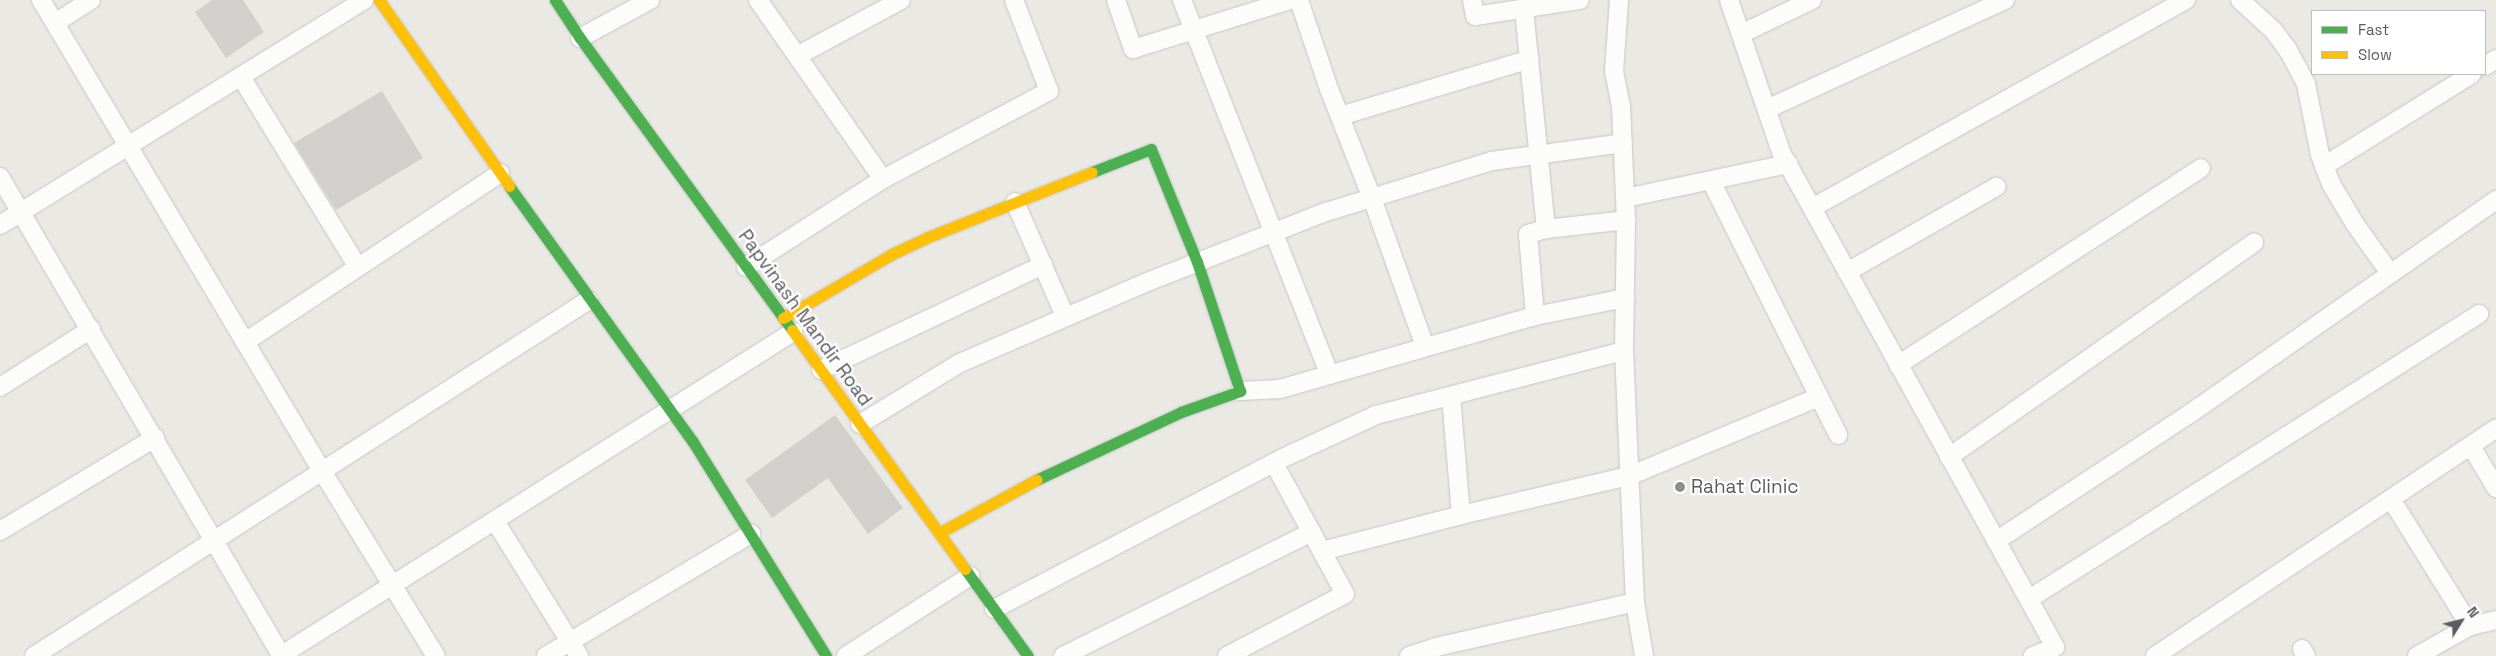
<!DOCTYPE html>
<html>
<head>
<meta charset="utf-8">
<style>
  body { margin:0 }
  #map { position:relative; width:2496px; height:656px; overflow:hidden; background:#eae9e4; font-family:"Space Grotesk",sans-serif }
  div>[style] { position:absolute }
  .building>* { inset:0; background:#d1d0cd }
  .roads { filter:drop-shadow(0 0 1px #c6c7c6) drop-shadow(0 0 1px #c6c7c6) }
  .street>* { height:18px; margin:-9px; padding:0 9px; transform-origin:9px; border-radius:9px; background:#fcfcfb }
  .fast>* { height:11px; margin:-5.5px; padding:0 5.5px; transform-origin:5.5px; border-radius:5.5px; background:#4caf50 }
  .slow>* { height:11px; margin:-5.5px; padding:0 5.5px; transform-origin:5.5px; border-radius:5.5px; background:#ffc107 }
  .dots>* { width:14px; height:14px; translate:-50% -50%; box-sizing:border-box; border:2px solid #fff; border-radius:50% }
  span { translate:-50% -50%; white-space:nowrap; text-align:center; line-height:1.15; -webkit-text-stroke:4.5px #fff; paint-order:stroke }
  .street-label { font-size:19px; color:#5a5c62 }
  .poi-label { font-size:19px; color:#5a5c62 }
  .left { translate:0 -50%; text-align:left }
  .legend { position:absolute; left:2311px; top:10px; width:175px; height:65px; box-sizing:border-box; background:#fff; border:1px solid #bdbec0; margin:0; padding:6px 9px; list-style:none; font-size:15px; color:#5a5c62 }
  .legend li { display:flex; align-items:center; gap:10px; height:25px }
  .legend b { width:25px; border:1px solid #bdbec0 }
  .north { position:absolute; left:2436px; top:596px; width:50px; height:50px; -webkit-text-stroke:4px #fff; paint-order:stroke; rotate:54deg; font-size:14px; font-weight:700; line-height:20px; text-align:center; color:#5a5c62 }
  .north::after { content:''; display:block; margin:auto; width:18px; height:22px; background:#5a5c62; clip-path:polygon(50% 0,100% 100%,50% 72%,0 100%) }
</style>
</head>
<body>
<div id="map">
  <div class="building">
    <i style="clip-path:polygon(212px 0,243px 0,264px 32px,226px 58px,195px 12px)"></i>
    <i style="clip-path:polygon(382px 91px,423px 158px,336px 210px,294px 143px)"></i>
    <i style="clip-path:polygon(835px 415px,903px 508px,868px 534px,828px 478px,772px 518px,745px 480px)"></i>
  </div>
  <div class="roads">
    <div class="street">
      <i style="left:41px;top:0;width:548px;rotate:59.18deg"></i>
      <i style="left:322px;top:471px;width:217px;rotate:58.4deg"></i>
      <i style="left:758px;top:0;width:218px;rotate:55.1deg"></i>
      <i style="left:883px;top:179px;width:188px;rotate:-27.9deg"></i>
      <i style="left:1049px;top:91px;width:97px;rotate:-111deg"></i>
      <i style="left:1116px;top:0;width:52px;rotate:70.9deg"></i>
      <i style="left:1133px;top:49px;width:164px;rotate:-17.3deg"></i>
      <i style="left:1182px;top:0;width:403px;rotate:68.5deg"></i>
      <i style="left:1299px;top:0;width:94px;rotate:71.4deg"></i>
      <i style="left:1329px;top:89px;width:117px;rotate:68.5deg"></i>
      <i style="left:1372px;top:198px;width:158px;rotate:70.4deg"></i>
      <i style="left:1472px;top:0;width:16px;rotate:79deg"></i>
      <i style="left:1475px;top:16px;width:106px;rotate:-8.7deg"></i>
      <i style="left:1619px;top:0;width:71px;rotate:94deg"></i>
      <i style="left:1614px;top:71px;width:36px;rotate:79deg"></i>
      <i style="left:1621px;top:106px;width:114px;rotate:87.5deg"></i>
      <i style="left:1626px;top:220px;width:131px;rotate:90.9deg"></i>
      <i style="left:1624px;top:351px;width:251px;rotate:87.5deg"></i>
      <i style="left:1635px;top:602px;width:55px;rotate:80.5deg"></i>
      <i style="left:1729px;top:0;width:161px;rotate:71.1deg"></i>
      <i style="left:1781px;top:152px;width:566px;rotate:61.03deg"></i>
      <i style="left:2055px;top:647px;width:24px;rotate:158deg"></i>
      <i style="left:2240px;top:0;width:45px;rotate:42.3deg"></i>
      <i style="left:2273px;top:30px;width:25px;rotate:53deg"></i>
      <i style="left:2288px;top:50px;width:38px;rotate:62deg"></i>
      <i style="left:2306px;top:84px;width:72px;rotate:78.8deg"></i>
      <i style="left:2320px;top:155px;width:31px;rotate:69deg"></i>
      <i style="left:2331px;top:184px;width:47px;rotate:59deg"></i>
      <i style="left:2355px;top:224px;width:60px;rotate:54.5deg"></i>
      <i style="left:1524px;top:9px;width:221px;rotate:84.3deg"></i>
      <i style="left:1546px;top:229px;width:81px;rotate:-6.4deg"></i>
      <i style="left:55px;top:23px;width:43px;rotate:-32.6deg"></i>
      <i style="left:1741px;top:34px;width:79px;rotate:-25.6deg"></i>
      <i style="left:580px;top:38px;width:80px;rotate:-28.5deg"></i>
      <i style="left:797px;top:56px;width:118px;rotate:-28.3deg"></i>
      <i style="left:2485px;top:66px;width:13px;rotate:-32deg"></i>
      <i style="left:241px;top:77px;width:223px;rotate:58.4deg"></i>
      <i style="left:1767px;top:109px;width:262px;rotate:-24.6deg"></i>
      <i style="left:1340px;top:116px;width:198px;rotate:-16.7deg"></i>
      <i style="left:2324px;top:166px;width:174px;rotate:-31.9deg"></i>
      <i style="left:0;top:177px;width:554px;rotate:59.55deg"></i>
      <i style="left:1711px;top:181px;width:284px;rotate:63.4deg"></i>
      <i style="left:1625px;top:198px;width:167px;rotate:-11.8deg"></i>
      <i style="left:1015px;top:202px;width:124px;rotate:66.3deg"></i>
      <i style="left:1812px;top:208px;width:428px;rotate:-29.1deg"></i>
      <i style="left:0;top:225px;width:428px;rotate:-31.7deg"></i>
      <i style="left:746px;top:267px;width:163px;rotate:-32.7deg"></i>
      <i style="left:1847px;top:272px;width:172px;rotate:-29.7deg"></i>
      <i style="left:1535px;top:316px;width:82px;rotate:-94.9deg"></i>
      <i style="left:1528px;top:234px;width:19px;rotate:-16deg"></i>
      <i style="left:245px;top:342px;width:306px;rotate:-33.5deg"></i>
      <i style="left:1898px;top:365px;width:361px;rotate:-33deg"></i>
      <i style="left:821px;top:370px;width:246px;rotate:-25.3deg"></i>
      <i style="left:0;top:387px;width:108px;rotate:-32.5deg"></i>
      <i style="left:1240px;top:391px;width:40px;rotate:-2.9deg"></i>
      <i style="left:1280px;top:389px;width:265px;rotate:-16deg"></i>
      <i style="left:1535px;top:316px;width:92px;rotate:-11.3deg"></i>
      <i style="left:1451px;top:396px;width:119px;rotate:85.2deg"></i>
      <i style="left:860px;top:424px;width:117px;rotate:-31.4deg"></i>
      <i style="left:960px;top:363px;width:204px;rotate:-23.4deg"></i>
      <i style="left:1147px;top:282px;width:192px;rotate:-21.4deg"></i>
      <i style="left:1326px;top:212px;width:174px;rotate:-17.1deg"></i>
      <i style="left:1492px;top:161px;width:132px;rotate:-7.8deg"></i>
      <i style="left:2471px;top:446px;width:49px;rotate:59.2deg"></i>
      <i style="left:1949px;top:457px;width:373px;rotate:-35.1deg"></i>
      <i style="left:2391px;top:499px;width:150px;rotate:58.1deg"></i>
      <i style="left:495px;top:521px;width:159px;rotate:58.1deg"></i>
      <i style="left:0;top:531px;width:181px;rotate:-31deg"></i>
      <i style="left:1996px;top:541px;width:230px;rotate:-33.3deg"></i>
      <i style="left:2188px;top:415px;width:376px;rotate:-34.9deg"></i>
      <i style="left:1322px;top:551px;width:144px;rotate:-14.5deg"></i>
      <i style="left:1461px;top:515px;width:172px;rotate:-13.1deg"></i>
      <i style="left:1629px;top:476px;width:206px;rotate:-22.6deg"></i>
      <i style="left:2029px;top:599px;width:533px;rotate:-32.35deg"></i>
      <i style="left:994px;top:609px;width:326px;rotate:-27.6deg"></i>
      <i style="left:1283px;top:458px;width:102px;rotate:-24.8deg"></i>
      <i style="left:1376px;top:415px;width:256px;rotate:-14.5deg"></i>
      <i style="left:2302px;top:649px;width:8px;rotate:60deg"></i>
      <i style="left:34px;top:656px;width:659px;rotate:-32.68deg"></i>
      <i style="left:280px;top:656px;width:607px;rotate:-32.28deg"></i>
      <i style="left:546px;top:656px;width:239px;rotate:-30.8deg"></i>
      <i style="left:846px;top:656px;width:148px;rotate:-32.8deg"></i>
      <i style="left:1063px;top:656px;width:278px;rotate:-26.5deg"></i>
      <i style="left:1227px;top:656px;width:133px;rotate:-27.7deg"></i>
      <i style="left:1345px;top:594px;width:149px;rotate:-118.5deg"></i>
      <i style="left:1409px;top:656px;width:28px;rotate:-18deg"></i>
      <i style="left:1436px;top:647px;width:204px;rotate:-12.7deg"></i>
      <i style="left:2155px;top:656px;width:410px;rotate:-33.7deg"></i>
      <i style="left:2417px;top:656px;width:61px;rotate:-29.5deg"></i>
      <i style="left:2470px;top:626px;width:27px;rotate:-13deg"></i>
    </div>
    <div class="fast">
      <i style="left:555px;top:0;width:45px;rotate:56.7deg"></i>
      <i style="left:580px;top:38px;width:361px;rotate:54deg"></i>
      <i style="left:509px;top:186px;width:315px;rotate:54.3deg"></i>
      <i style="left:693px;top:442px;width:252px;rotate:58.1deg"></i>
      <i style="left:1036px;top:480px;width:160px;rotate:-25.1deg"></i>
      <i style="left:1181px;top:412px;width:63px;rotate:-19.6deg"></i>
      <i style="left:1240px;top:391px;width:136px;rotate:-108.4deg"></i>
      <i style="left:1197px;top:262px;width:122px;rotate:-112.2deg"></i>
      <i style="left:1151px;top:149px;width:63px;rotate:158.7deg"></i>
      <i style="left:965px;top:569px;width:107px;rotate:54.1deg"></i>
    </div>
    <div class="slow">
      <i style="left:379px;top:0;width:227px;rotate:55deg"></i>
      <i style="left:783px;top:318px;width:126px;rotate:-30.4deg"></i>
      <i style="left:892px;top:254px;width:40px;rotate:-25deg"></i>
      <i style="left:928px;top:237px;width:176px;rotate:-21.6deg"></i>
      <i style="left:792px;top:330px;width:295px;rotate:54.1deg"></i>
      <i style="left:939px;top:533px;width:111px;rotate:-28.7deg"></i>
    </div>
  </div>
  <div class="dots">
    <i style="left:1680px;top:487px;background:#8c8d90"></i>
  </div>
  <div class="street-label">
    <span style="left:805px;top:318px;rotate:54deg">Papvinash Mandir Road</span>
  </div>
  <div class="poi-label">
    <span class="left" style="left:1691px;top:487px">Rahat Clinic</span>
  </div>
  <ul class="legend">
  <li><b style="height:6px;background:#4caf50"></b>Fast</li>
  <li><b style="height:6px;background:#ffc107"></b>Slow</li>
  </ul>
  <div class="north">N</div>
</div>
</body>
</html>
